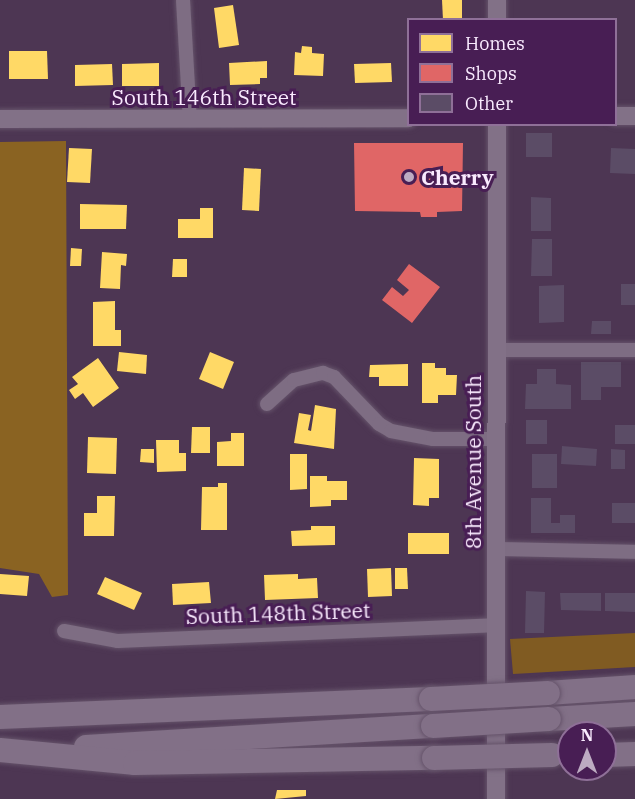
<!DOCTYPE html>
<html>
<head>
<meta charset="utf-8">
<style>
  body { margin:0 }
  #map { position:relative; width:635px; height:799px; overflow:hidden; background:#4d3653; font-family:"IBM Plex Serif",serif }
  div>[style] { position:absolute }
  .green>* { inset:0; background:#805b22 }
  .forest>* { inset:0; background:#8a6322 }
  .homes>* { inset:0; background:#ffd966 }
  .shops>* { inset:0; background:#e06666 }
  .building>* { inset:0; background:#5b4c66 }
  .roads { filter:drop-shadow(0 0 2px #65536a) drop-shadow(0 0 2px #65536a) }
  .street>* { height:14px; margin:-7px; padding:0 7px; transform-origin:7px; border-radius:7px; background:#7e6d83 }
  .secondary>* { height:18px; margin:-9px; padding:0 9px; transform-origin:9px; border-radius:9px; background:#827187 }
  .highway>* { height:24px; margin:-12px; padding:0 12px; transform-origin:12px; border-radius:12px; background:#827087 }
  .bridges { filter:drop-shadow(0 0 2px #65536a) drop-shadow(0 0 2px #65536a) }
  .highway-bridge>* { height:24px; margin:-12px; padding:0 12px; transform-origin:12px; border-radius:12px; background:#827087 }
  .dots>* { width:16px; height:16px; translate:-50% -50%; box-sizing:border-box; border:3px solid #481e54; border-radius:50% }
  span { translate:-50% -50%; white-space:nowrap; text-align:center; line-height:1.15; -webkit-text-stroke:6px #481e54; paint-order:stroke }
  .street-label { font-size:21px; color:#f9eafe }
  .poi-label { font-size:21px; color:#f9eafe; font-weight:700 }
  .left { translate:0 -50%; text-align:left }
  .legend { position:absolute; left:407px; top:18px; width:210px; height:108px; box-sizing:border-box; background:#481e54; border:2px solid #8f7098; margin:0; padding:8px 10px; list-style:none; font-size:18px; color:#f9eafe }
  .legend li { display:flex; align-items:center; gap:12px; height:30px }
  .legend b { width:30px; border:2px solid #8f7098 }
  .north { position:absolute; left:557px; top:721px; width:60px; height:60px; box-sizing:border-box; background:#481e54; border:2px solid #8f7098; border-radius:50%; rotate:0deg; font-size:16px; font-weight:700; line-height:24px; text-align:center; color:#f9eafe }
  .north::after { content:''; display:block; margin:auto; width:21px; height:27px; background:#bdabc2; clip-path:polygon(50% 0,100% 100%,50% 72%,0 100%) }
</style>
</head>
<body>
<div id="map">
  <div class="green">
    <i style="clip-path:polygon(635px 633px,635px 667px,513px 674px,510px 639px)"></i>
  </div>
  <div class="forest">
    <i style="clip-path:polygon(66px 141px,68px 595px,52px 597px,39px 574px,0 568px,0 142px)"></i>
  </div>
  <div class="homes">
    <i style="clip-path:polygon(442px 0,462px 0,462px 20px,443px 20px)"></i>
    <i style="clip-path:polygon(233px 5px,239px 45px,219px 48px,214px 8px)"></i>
    <i style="clip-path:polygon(302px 46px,312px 47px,312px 53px,324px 54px,323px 76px,294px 75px,295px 52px,301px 53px)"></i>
    <i style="clip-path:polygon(9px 51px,47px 51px,48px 79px,9px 79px)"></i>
    <i style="clip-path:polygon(267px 61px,267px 78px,260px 78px,260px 84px,230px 85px,229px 63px)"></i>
    <i style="clip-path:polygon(159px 63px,159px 86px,122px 86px,122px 64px)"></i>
    <i style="clip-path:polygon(391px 63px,392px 82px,355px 83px,354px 64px)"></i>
    <i style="clip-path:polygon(112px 64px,113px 85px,75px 86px,75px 65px)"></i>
    <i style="clip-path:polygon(69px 148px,92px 149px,90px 183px,67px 182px)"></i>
    <i style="clip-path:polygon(244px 168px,261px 169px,259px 211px,242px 210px)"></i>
    <i style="clip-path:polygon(80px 204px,127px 205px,126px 229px,80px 229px)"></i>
    <i style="clip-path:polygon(200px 208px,213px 208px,213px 238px,178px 238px,178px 219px,200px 219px)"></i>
    <i style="clip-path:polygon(71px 248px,82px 249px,81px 266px,70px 266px)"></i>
    <i style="clip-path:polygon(102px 252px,127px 254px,126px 266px,121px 265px,120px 289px,100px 288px)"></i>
    <i style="clip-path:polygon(173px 259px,187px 259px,187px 277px,172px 277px)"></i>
    <i style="clip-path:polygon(115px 301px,115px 330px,121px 330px,121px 346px,93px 346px,93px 302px)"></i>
    <i style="clip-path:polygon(119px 352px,147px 355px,146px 374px,117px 371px)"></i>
    <i style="clip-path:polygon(210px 352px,234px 362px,223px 389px,199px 379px)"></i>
    <i style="clip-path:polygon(98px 358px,119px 388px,93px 407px,83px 393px,75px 399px,69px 390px,78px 384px,72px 377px)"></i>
    <i style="clip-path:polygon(422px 363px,435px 363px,435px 368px,446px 368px,446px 375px,457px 375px,456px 395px,438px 395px,438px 403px,422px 403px)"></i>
    <i style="clip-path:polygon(408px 364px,408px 386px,379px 386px,379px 377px,369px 377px,370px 365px)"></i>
    <i style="clip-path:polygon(315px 405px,336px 409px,334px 449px,294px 443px,299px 413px,311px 415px,308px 430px,311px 431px)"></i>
    <i style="clip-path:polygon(192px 427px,210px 427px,210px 453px,191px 453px)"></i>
    <i style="clip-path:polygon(231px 433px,244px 433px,244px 466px,217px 466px,217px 442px,231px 441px)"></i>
    <i style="clip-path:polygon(88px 437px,117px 438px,116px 474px,87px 473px)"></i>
    <i style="clip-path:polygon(156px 440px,179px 440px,179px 453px,186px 453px,186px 471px,157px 472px)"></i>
    <i style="clip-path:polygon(141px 449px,154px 449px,154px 463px,140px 462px)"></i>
    <i style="clip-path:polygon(290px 454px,307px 454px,307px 489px,290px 490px)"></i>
    <i style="clip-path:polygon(414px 458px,439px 459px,439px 498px,429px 498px,429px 506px,413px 505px)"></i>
    <i style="clip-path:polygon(310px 476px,327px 476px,327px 481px,347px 481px,347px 500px,331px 500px,331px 506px,310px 507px)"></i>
    <i style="clip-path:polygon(218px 483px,227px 483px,227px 530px,201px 530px,202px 487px,218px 487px)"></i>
    <i style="clip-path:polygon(97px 496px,115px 496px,114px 536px,84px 536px,84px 513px,97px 513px)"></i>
    <i style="clip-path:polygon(311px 526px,335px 526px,335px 545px,292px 546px,291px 531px,311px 530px)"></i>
    <i style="clip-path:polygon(408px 533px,449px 533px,449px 554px,408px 554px)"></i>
    <i style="clip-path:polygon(391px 568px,392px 596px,368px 597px,367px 569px)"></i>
    <i style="clip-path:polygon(395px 568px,407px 568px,408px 589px,395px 589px)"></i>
    <i style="clip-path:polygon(0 574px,29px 576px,27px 596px,0 594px)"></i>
    <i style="clip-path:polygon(298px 574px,298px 579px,317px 578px,318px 598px,265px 600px,264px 575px)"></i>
    <i style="clip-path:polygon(105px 577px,142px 593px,134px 610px,97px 594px)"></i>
    <i style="clip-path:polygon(209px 582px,211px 603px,173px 605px,172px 584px)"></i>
    <i style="clip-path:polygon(277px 790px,306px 790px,306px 796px,275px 799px)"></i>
  </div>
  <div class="shops">
    <i style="clip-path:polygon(354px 143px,463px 143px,462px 211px,437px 212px,437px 217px,421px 217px,420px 212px,355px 211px)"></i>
    <i style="clip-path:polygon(409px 264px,440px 287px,412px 323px,382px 300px,392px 287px,403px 296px,409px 290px,397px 280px)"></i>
  </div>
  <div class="building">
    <i style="clip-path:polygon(526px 133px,552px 133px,552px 157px,526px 157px)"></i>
    <i style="clip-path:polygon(611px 148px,635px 149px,635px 174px,610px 173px)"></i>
    <i style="clip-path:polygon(531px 197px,551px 198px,551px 231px,531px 231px)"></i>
    <i style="clip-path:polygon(532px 239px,552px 239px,552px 276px,531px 276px)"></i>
    <i style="clip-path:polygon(621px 284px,635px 284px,635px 305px,621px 305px)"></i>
    <i style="clip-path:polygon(564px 285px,564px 322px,539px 323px,539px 286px)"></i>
    <i style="clip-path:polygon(592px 321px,611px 321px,611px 334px,591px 334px)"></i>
    <i style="clip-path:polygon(581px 362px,621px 362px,621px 387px,601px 387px,601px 400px,581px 400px)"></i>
    <i style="clip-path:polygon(537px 369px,556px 369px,556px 384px,571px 385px,571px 409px,525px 409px,526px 384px,537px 384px)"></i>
    <i style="clip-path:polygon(526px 420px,547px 420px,547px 444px,526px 444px)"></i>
    <i style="clip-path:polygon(615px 425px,635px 425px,635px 444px,615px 444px)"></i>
    <i style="clip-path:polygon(562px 446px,597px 449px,596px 466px,561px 464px)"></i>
    <i style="clip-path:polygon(611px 449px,625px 450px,625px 469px,611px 469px)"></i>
    <i style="clip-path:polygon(532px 454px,557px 454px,557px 488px,532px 488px)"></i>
    <i style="clip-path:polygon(531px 498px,551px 498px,551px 523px,560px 523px,560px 515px,575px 515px,575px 533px,531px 533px)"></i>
    <i style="clip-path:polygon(612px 503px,635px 503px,635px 523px,612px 523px)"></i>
    <i style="clip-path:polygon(526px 591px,545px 592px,544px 633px,525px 633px)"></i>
    <i style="clip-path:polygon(560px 593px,601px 593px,601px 611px,561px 610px)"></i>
    <i style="clip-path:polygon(605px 593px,635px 593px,635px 612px,605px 611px)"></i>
  </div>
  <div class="roads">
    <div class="street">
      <i style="left:183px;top:0;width:120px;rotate:86.7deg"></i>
      <i style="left:496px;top:350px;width:139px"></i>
      <i style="left:267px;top:404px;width:36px;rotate:-42deg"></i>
      <i style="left:294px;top:380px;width:30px;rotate:-14deg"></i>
      <i style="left:323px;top:373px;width:12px;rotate:20deg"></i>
      <i style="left:334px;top:377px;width:65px;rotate:46.2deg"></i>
      <i style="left:379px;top:424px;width:14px;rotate:30deg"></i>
      <i style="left:391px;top:431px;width:43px;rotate:10.8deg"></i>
      <i style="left:433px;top:439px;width:62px"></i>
      <i style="left:495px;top:549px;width:140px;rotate:1.2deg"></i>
      <i style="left:64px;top:631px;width:55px;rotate:10.5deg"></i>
      <i style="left:118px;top:641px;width:376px;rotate:-2.4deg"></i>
    </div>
    <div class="secondary">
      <i style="left:497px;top:0;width:20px;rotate:90deg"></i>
      <i style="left:616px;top:116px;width:19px"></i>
      <i style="left:0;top:119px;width:408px;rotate:-0.1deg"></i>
      <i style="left:496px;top:799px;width:675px;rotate:-89.92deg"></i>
    </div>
    <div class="highway">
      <i style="left:548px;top:693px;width:87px;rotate:-3.9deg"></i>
      <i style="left:0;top:717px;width:431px;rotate:-2.4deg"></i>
      <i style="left:549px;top:719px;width:86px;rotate:-3.3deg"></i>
      <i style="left:86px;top:747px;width:348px;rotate:-3.5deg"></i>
      <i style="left:0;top:750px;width:136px;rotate:5.5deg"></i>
      <i style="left:135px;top:763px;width:299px;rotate:-1deg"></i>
      <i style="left:605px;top:755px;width:30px;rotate:-2deg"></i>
    </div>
  </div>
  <div class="bridges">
    <div class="highway-bridge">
      <i style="left:431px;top:699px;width:117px;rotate:-2.9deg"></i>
      <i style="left:433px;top:726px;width:116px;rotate:-3.5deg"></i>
      <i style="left:434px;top:758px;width:118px;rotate:-1.5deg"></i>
    </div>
  </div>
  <div class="dots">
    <i style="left:409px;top:177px;background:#bdabc2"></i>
  </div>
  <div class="street-label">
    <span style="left:204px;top:97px">South 146th Street</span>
    <span style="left:473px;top:462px;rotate:-90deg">8th Avenue South</span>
    <span style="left:278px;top:613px;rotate:-2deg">South 148th Street</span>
  </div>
  <div class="poi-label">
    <span class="left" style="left:421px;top:177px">Cherry</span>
  </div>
  <ul class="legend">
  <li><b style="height:16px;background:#ffd966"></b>Homes</li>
  <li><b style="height:16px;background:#e06666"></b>Shops</li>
  <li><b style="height:16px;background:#5b4c66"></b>Other</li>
  </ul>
  <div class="north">N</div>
</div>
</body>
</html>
